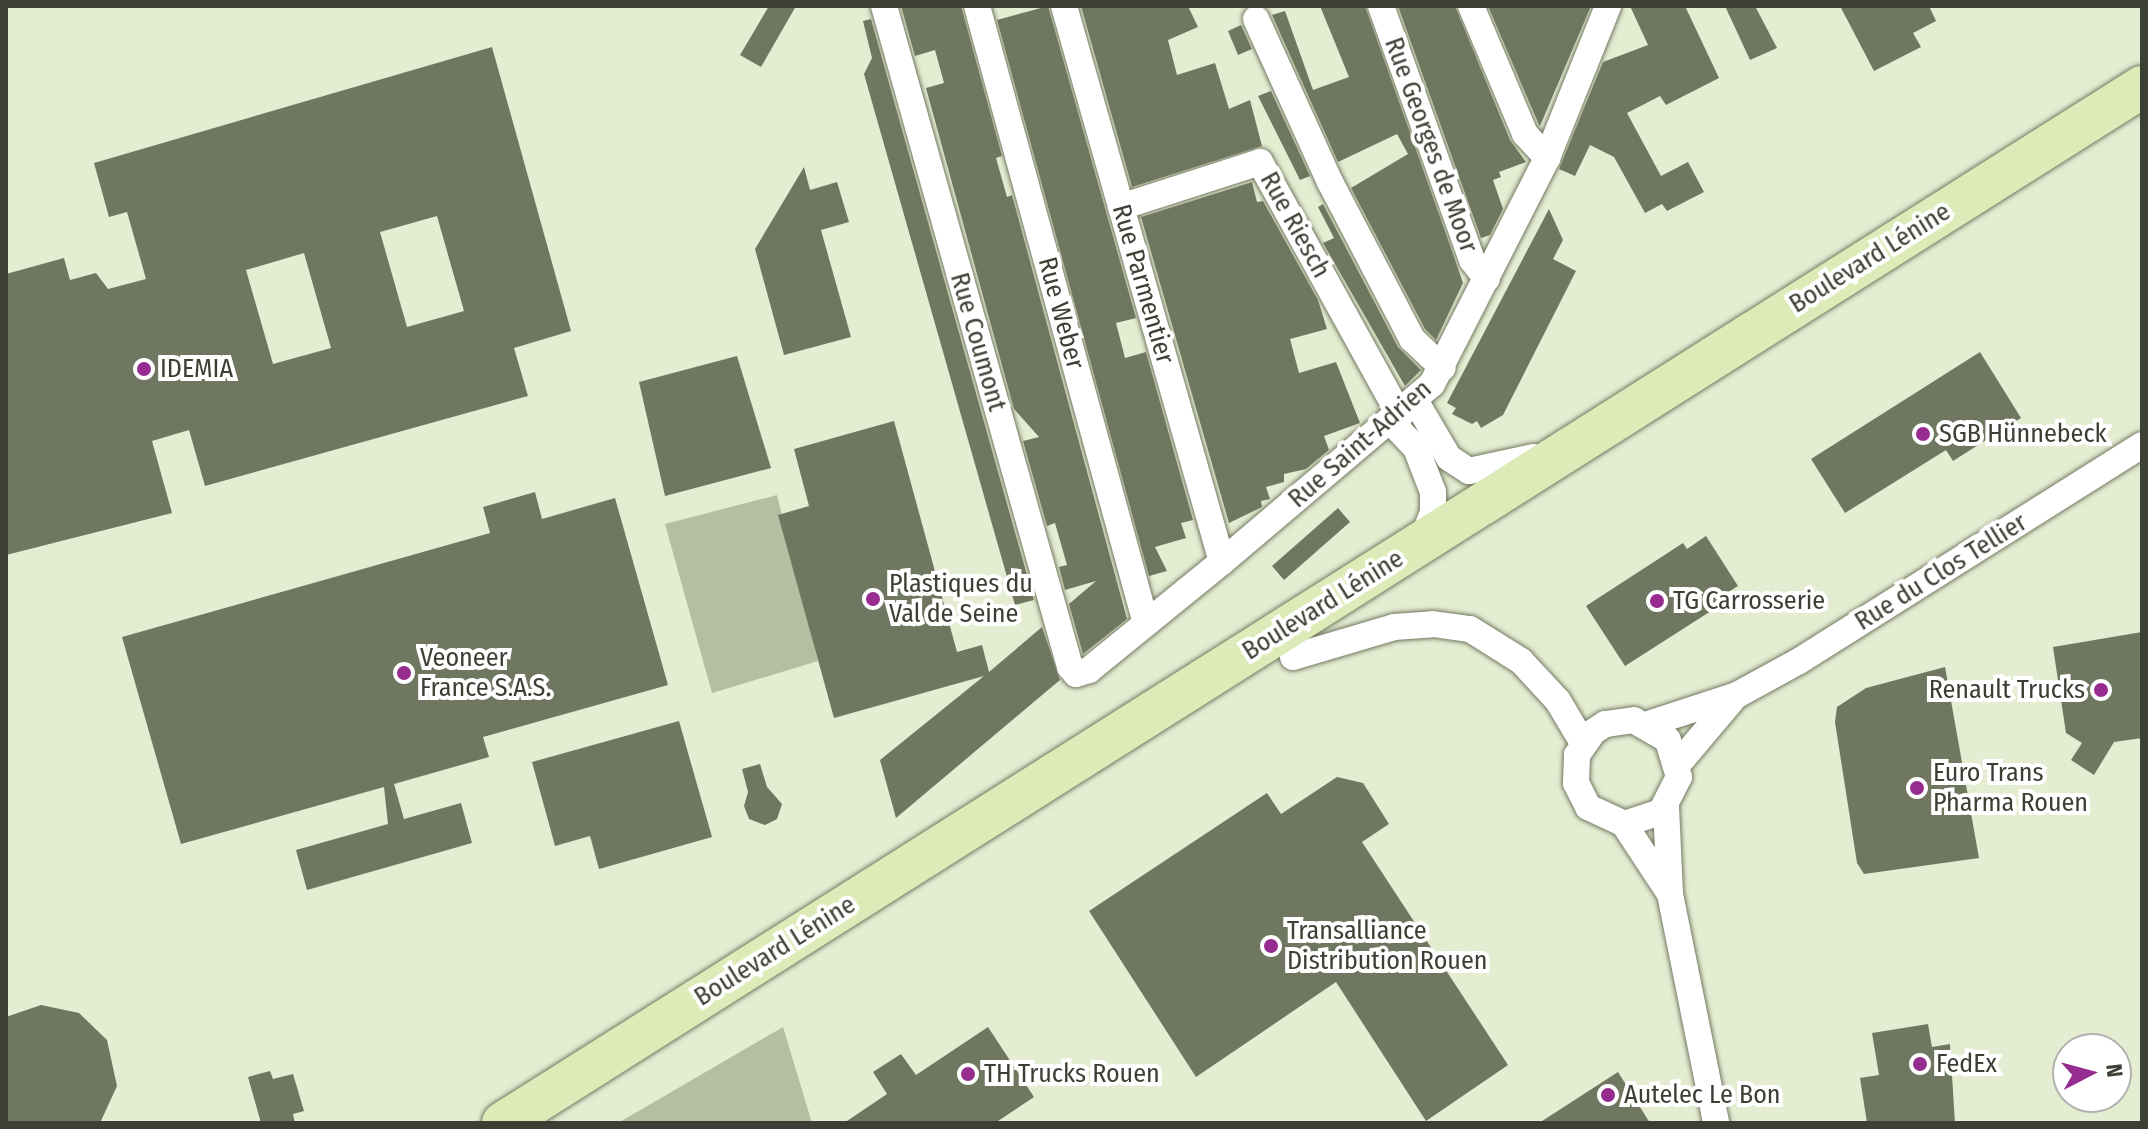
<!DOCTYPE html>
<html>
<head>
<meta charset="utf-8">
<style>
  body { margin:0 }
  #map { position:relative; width:2148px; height:1129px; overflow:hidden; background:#e4ecd2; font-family:"Fira Sans Condensed",sans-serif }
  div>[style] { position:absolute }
  .green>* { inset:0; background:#b5bea0 }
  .building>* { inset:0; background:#707760 }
  .roads { filter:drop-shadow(0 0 2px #737a62) drop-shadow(0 0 2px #737a62) }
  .street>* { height:26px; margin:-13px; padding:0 13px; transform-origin:13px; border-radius:13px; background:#fff }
  .primary>* { height:42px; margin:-21px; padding:0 21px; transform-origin:21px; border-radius:21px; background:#ddebb8 }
  .dots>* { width:22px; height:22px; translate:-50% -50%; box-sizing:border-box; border:4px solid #fff; border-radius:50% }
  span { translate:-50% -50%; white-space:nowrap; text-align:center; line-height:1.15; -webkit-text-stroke:8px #fff; paint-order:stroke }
  .street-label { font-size:26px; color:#3b3f34 }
  .poi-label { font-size:26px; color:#3b3f34 }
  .left { translate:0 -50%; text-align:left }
  .right { translate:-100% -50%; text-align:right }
  .frame { position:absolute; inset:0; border:8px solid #3b3f34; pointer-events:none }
  .north { position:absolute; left:2052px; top:1033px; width:80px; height:80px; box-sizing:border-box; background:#fff; border:2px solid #b1b2ae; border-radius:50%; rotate:84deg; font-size:22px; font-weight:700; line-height:32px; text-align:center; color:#3b3f34 }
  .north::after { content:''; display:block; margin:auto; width:28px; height:36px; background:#962c8f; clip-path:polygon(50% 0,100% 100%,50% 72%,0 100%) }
</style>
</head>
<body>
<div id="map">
  <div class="green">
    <i style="clip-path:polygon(777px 495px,818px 661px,712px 693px,665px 524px)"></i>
    <i style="clip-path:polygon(783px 1027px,812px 1123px,618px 1123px)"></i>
  </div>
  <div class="building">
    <i style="clip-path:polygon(769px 6px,796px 6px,761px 67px,740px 55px)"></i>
    <i style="clip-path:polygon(901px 6px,961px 6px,1002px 156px,996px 158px,1007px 197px,1012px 195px,1127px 619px,1083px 654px,1069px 604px,1096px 581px,1065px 590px,1059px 567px,1067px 565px,1055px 523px,1047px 526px,1023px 441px,1039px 437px,1014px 409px,926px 88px,944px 83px,935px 50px,915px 56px)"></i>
    <i style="clip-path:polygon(1048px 6px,1136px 318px,1116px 323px,1125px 358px,1146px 352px,1193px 520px,1181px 523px,1186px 538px,1155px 547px,1167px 571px,1149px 576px,997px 20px)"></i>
    <i style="clip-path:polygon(1081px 6px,1188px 6px,1198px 27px,1168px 40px,1177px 75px,1215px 63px,1229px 109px,1250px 100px,1262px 146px,1132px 187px)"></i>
    <i style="clip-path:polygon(1320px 6px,1365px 6px,1451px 248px,1463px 283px,1436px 340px,1425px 329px,1351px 188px,1408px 154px,1397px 134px,1338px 162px,1272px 15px,1285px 11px,1313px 90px,1349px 77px)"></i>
    <i style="clip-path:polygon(1398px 6px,1455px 6px,1510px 140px,1526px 162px,1499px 172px,1501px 177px,1493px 180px,1503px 209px,1490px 235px,1481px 238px)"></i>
    <i style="clip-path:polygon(1488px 6px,1591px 6px,1540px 126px,1539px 125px)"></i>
    <i style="clip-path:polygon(1630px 6px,1685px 6px,1719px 78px,1666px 105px,1660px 96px,1627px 113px,1661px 176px,1688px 162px,1704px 192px,1667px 211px,1662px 204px,1645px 213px,1614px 157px,1590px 145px,1575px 176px,1559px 169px,1603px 62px,1648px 45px)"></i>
    <i style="clip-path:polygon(1725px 6px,1755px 6px,1777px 48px,1750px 60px)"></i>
    <i style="clip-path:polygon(1840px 6px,1929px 6px,1936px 21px,1913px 33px,1921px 47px,1874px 71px)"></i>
    <i style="clip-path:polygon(871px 19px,1034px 600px,1015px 605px,864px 74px,872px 58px,863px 21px)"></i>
    <i style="clip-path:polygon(1241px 25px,1252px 49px,1238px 55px,1228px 31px)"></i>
    <i style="clip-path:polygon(evenodd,492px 47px,571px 331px,514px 348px,528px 396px,205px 486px,189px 430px,152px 441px,172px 513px,6px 555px,6px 274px,64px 258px,70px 280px,96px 273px,108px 289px,146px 279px,127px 212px,109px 217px,94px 163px,492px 47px,437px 216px,464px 311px,407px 327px,380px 232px,437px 216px,492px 47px,304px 253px,331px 348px,273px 364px,246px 270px,304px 253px)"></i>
    <i style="clip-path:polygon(1271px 91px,1310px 176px,1300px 180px,1258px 96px)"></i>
    <i style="clip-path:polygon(804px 167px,810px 190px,837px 182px,849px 222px,821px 230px,851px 337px,784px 355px,755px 249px)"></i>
    <i style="clip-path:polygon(1252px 182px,1257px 202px,1263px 201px,1318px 300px,1327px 329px,1290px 339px,1299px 373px,1336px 362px,1360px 423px,1324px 436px,1329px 450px,1306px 469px,1284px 474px,1284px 482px,1266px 487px,1270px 499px,1261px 501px,1262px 507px,1229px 523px,1141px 217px)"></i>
    <i style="clip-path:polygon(1323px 204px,1398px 347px,1421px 370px,1405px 386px,1323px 243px,1334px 238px,1318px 207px)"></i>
    <i style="clip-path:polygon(1549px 209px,1563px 240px,1553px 259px,1576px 271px,1503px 415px,1481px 428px,1477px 421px,1472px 424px,1452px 414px,1456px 408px,1447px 403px)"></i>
    <i style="clip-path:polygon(1980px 352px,2021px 418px,1953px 461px,1946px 450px,1845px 513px,1811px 459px)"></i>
    <i style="clip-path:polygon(737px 356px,771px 468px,665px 496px,639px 382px)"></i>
    <i style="clip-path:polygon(894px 421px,957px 652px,982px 645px,989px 672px,1042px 627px,1060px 680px,896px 818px,880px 760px,984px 676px,834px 718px,778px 515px,809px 506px,794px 449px)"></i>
    <i style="clip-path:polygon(535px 492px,542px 519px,615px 498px,668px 685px,483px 737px,489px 757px,394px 784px,404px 819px,461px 803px,472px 843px,307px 890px,296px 850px,388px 824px,384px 787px,181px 844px,122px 637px,490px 533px,483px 507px)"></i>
    <i style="clip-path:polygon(1338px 508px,1350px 522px,1284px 580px,1272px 566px)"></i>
    <i style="clip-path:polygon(1706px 536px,1738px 586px,1719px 598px,1722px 604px,1625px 666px,1586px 606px,1683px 543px,1687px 549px)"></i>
    <i style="clip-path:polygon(2142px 632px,2142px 738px,2114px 742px,2094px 775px,2071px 760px,2082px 743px,2066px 733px,2053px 647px)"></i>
    <i style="clip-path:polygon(1945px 667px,1979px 858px,1864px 874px,1857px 863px,1835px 722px,1837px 707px,1866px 688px)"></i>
    <i style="clip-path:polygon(679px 721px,712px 837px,599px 869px,590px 836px,555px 846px,532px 762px)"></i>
    <i style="clip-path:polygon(760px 764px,767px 787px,782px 804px,777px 819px,765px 825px,749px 819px,744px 806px,748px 792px,742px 769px)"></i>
    <i style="clip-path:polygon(1337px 777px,1363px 783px,1389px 824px,1362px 842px,1508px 1065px,1426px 1121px,1336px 982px,1196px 1077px,1089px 911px,1267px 793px,1281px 814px)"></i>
    <i style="clip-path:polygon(41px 1005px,79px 1013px,107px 1040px,117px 1086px,100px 1123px,6px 1123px,6px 1017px)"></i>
    <i style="clip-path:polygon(1928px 1024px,1932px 1047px,1950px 1044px,1955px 1123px,1867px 1123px,1860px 1078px,1879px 1075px,1872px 1033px)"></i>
    <i style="clip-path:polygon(988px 1027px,1034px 1097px,995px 1123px,844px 1123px,887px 1094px,873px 1072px,901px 1054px,916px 1075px)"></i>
    <i style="clip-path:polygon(270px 1071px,273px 1079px,293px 1074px,304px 1111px,293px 1114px,295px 1123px,261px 1123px,248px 1077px)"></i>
    <i style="clip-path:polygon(1618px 1072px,1650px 1123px,1539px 1123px)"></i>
  </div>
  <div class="roads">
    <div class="street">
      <i style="left:884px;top:6px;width:687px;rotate:74.28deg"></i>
      <i style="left:1070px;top:667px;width:9px;rotate:49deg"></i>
      <i style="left:1076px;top:674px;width:14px;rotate:-17deg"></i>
      <i style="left:1089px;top:670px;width:171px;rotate:-39.1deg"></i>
      <i style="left:1222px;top:562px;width:275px;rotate:-40.3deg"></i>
      <i style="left:1432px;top:384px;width:254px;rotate:-63deg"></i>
      <i style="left:1547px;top:158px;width:164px;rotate:-68.1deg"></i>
      <i style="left:977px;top:6px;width:637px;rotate:74.7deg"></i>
      <i style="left:1064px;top:6px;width:578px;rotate:74.14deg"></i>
      <i style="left:1381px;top:6px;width:270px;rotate:70.3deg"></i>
      <i style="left:1472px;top:260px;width:24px;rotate:52deg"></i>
      <i style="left:1471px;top:6px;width:139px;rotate:67.1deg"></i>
      <i style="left:1525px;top:134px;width:33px;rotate:47deg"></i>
      <i style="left:1256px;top:19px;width:179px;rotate:65.6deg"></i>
      <i style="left:1330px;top:182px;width:177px;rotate:62.4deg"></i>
      <i style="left:1412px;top:339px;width:42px;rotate:43.1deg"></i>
      <i style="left:1121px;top:207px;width:146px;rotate:-17.9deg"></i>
      <i style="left:1260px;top:162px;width:290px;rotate:61.1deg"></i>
      <i style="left:1416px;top:402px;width:65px;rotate:59.5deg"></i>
      <i style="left:1449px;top:458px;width:24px;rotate:33deg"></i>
      <i style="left:1469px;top:471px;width:66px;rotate:-12.2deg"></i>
      <i style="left:1391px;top:422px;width:36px;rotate:46deg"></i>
      <i style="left:1416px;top:448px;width:47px;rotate:68.9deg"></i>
      <i style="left:1433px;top:492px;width:20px;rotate:90deg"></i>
      <i style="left:1433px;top:512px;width:33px;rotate:111deg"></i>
      <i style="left:1293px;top:657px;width:105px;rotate:-16.5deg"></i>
      <i style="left:1394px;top:627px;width:39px;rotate:-4deg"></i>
      <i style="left:1433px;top:624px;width:37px;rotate:8deg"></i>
      <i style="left:1470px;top:629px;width:60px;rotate:32.1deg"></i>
      <i style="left:1521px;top:661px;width:54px;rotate:47.2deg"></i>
      <i style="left:1558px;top:701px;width:49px;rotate:59.2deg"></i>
      <i style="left:1648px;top:724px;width:94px;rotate:-18deg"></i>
      <i style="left:1737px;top:695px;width:71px;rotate:-28.7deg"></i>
      <i style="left:1799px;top:661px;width:405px;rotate:-32.2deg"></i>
      <i style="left:1678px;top:764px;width:84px;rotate:-49.8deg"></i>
      <i style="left:1666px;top:806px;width:88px;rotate:87.4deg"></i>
      <i style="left:1670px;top:894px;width:234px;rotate:78.6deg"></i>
      <i style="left:1624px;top:824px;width:39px;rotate:-18deg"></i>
      <i style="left:1661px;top:812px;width:39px;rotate:-63deg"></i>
      <i style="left:1679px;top:777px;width:39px;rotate:-107deg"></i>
      <i style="left:1668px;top:740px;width:39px;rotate:-150deg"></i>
      <i style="left:1634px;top:720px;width:29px;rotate:172deg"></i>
      <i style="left:1605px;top:724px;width:14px;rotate:146deg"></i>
      <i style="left:1593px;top:732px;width:28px;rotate:125deg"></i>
      <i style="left:1577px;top:755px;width:28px;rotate:92deg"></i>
      <i style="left:1576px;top:783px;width:27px;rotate:63deg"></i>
      <i style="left:1588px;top:807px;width:40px;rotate:25deg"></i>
      <i style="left:1624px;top:824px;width:84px;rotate:56.7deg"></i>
    </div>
    <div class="primary">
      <i style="left:503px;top:1123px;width:1939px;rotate:-32.3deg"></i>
    </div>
  </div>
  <div class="dots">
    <i style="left:144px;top:369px;background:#962c8f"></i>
    <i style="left:1923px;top:434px;background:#962c8f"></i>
    <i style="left:873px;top:599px;background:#962c8f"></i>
    <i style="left:1657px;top:601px;background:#962c8f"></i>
    <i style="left:404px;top:673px;background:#962c8f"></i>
    <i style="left:2101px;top:690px;background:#962c8f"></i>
    <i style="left:1917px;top:788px;background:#962c8f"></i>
    <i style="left:1271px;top:946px;background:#962c8f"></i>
    <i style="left:1920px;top:1064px;background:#962c8f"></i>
    <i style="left:968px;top:1074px;background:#962c8f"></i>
    <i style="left:1608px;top:1095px;background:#962c8f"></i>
  </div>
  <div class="street-label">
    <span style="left:1431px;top:145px;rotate:70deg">Rue Georges de Moor</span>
    <span style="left:1295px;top:225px;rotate:61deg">Rue Riesch</span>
    <span style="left:1870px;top:258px;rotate:-32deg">Boulevard Lénine</span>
    <span style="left:1143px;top:284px;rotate:74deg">Rue Parmentier</span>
    <span style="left:1061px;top:313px;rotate:75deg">Rue Weber</span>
    <span style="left:978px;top:342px;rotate:74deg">Rue Coumont</span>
    <span style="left:1360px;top:444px;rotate:-41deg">Rue Saint-Adrien</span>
    <span style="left:1941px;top:572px;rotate:-32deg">Rue du Clos Tellier</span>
    <span style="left:1323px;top:605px;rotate:-32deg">Boulevard Lénine</span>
    <span style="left:775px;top:951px;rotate:-32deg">Boulevard Lénine</span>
  </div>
  <div class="poi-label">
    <span class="left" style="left:160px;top:369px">IDEMIA</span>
    <span class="left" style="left:1939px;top:434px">SGB Hünnebeck</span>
    <span class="left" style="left:889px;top:599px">Plastiques du<br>Val de Seine</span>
    <span class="left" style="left:1673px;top:601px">TG Carrosserie</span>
    <span class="left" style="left:420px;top:673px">Veoneer<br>France S.A.S.</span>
    <span class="right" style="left:2085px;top:690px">Renault Trucks</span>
    <span class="left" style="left:1933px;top:788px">Euro Trans<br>Pharma Rouen</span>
    <span class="left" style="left:1287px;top:946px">Transalliance<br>Distribution Rouen</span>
    <span class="left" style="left:1936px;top:1064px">FedEx</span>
    <span class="left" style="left:984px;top:1074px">TH Trucks Rouen</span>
    <span class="left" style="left:1624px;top:1095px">Autelec Le Bon</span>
  </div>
  <div class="frame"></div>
  <div class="north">N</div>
</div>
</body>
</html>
